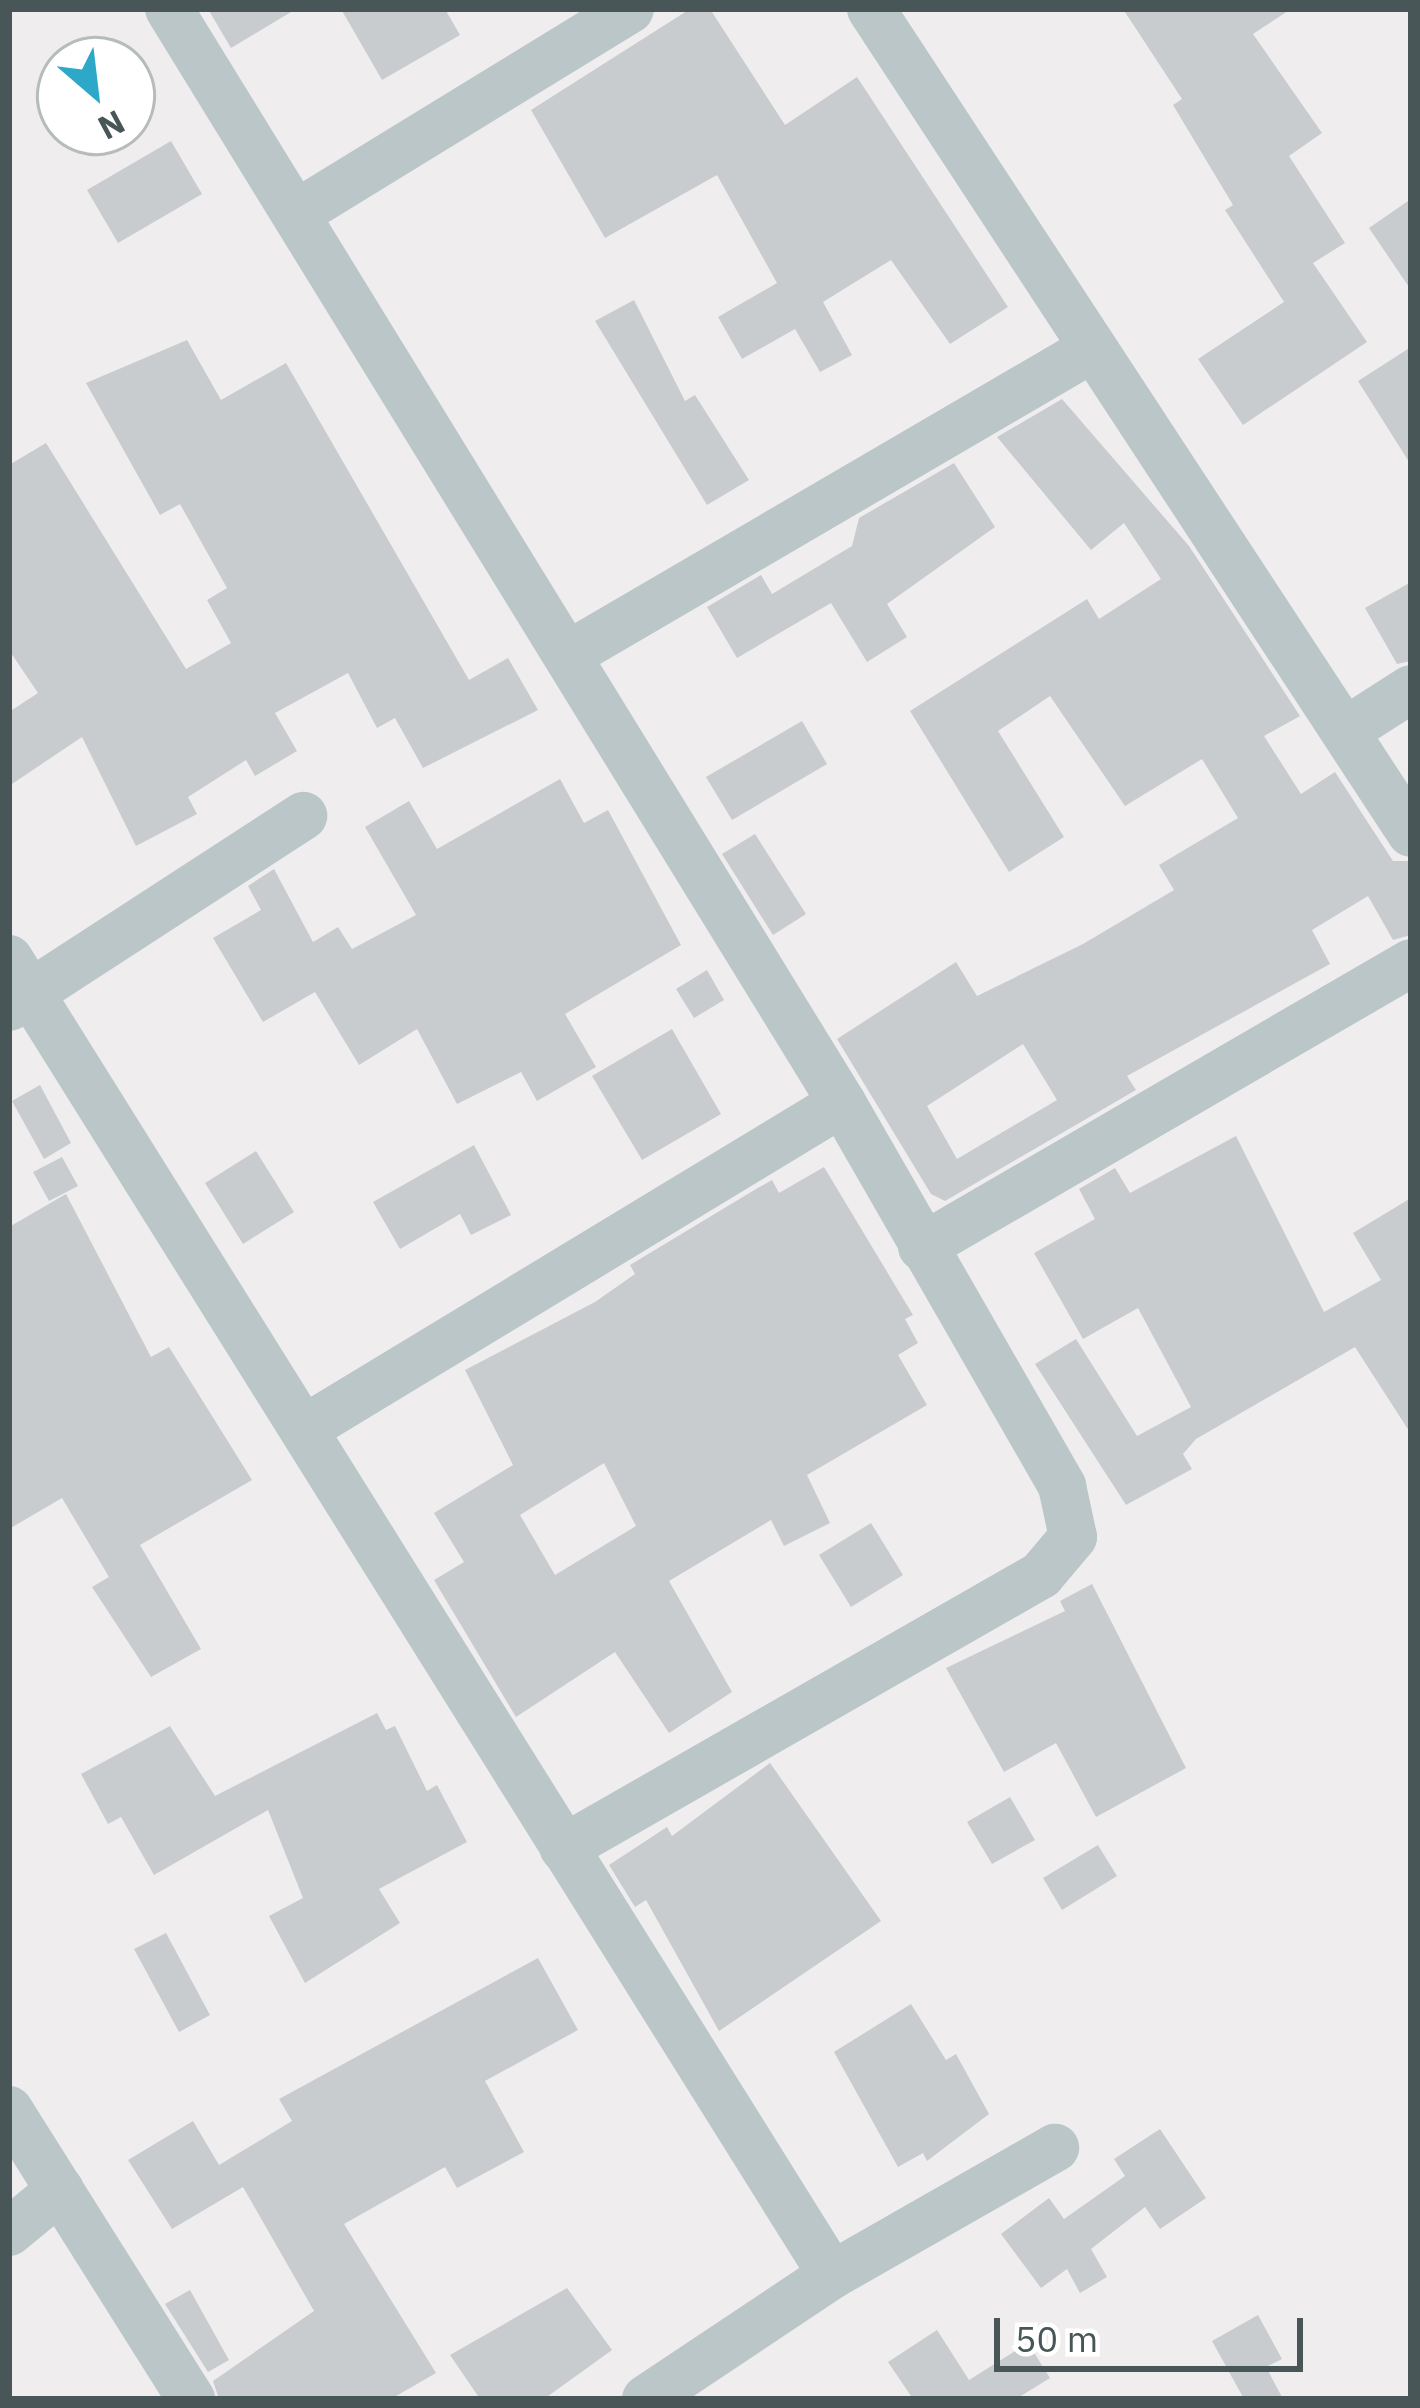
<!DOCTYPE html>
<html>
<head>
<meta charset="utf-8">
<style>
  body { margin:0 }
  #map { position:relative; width:1420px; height:2408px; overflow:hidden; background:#f0edee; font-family:"IBM Plex Sans",sans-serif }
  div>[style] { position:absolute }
  .building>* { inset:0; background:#c8ccce }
  .street>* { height:48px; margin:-24px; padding:0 24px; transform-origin:24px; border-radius:24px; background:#bac6c8 }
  span { translate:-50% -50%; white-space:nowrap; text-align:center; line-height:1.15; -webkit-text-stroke:9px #fff; paint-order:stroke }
  .frame { position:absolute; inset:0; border:12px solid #485658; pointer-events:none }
  .north { position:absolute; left:36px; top:36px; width:120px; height:120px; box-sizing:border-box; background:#fff; border:3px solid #b6bbbc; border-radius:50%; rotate:152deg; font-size:33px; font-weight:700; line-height:48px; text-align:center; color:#485658 }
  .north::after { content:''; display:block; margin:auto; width:42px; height:54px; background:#2da8c9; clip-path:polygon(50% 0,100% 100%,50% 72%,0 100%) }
  .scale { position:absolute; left:994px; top:2318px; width:309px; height:54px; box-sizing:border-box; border:6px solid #485658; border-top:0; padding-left:15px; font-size:36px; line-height:42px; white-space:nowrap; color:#485658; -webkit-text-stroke:9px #fff; paint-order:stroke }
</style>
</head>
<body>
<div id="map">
  <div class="building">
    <i style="clip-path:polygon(208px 9px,296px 9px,231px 48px)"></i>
    <i style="clip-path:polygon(341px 9px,445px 9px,460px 35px,382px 80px)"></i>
    <i style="clip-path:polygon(690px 9px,710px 9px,785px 125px,857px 77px,1008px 307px,950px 344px,891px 260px,823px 302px,852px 355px,820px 372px,795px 329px,742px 359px,718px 317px,777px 283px,717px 175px,605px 238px,531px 110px)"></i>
    <i style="clip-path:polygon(1123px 9px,1291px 9px,1253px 34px,1322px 133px,1289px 156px,1345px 243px,1313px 263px,1367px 342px,1243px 425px,1198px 359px,1284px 302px,1225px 210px,1233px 205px,1173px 105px,1182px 99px)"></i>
    <i style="clip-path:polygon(171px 141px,202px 194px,118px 243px,87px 190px)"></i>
    <i style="clip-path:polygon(1411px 199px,1411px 290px,1369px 228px)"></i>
    <i style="clip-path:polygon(634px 300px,685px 401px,695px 395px,749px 480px,707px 505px,595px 321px)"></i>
    <i style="clip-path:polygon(187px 340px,221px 400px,286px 363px,469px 680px,508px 658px,538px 710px,423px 768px,395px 718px,377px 728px,348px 673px,275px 713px,297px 751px,255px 776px,246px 760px,188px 797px,197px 814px,136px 846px,82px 737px,9px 786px,9px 712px,38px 693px,9px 650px,9px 465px,46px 443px,186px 669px,231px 643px,207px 600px,227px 588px,180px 504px,160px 515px,86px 383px)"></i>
    <i style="clip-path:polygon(1411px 347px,1411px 465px,1358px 381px)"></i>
    <i style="clip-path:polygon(evenodd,1062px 399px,1189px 546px,1300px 716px,1264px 736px,1301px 794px,1335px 772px,1393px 861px,1411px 861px,1411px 935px,1393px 940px,1368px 896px,1312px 930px,1330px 964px,1127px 1076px,1136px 1090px,945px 1201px,931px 1194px,837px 1039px,956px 962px,977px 996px,1083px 944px,1174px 890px,1159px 865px,1238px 818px,1202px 759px,1125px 806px,1050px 696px,998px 731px,1064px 837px,1009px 872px,910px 711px,1087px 599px,1099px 619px,1161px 579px,1124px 523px,1091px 550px,997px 437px,1062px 399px,1023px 1044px,1057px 1100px,957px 1159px,927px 1106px,1023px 1044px)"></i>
    <i style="clip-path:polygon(954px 463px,995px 527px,887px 604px,907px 637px,867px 662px,831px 603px,737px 658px,707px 607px,761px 575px,772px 594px,852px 546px,859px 518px)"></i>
    <i style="clip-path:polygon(1411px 582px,1411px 661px,1397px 664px,1365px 608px)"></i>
    <i style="clip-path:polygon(802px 721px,827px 764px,732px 820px,706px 777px)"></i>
    <i style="clip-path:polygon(560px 779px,584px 823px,608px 810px,681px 945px,565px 1014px,596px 1067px,537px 1101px,521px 1072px,457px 1104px,417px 1029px,359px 1065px,315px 992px,263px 1022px,213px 938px,261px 910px,248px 886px,274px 869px,313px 942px,338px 927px,352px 949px,416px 915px,365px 827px,409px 801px,437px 849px)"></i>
    <i style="clip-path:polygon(755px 834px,806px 914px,773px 935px,722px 854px)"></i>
    <i style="clip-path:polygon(707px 970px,724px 1000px,694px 1018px,676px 989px)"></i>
    <i style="clip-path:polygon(672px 1029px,721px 1114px,642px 1160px,592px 1076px)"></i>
    <i style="clip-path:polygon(40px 1085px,71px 1143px,44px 1159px,12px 1101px)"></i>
    <i style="clip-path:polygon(1236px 1136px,1324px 1312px,1381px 1280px,1353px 1233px,1411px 1198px,1411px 1434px,1355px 1347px,1196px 1439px,1183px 1454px,1192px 1469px,1126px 1505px,1035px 1364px,1076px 1339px,1137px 1436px,1191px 1407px,1138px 1308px,1083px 1339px,1034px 1253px,1095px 1219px,1079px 1189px,1115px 1168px,1130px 1193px)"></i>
    <i style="clip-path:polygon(474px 1145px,511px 1215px,471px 1235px,460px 1214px,400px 1249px,373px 1202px)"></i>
    <i style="clip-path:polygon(256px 1151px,294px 1212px,243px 1244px,205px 1183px)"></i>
    <i style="clip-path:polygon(62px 1157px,78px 1186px,49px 1201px,33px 1172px)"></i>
    <i style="clip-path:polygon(evenodd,824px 1167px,913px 1315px,905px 1319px,918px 1343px,898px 1355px,927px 1405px,807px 1475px,830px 1523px,784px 1546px,771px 1520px,669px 1581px,732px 1692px,669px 1733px,615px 1652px,516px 1717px,434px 1580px,464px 1562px,434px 1513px,513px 1465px,465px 1370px,595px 1302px,635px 1274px,630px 1265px,756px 1189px,772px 1180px,779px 1193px,824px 1167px,604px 1463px,636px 1526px,555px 1575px,520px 1515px,604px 1463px)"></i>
    <i style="clip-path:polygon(66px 1194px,151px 1357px,169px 1347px,252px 1480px,140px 1545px,201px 1649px,151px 1677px,92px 1587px,109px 1577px,62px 1498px,9px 1529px,9px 1227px)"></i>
    <i style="clip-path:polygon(871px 1523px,903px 1575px,851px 1607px,819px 1555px)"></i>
    <i style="clip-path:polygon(1092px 1584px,1186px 1768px,1096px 1817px,1056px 1743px,1004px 1772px,946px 1668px,1065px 1611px,1060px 1601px)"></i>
    <i style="clip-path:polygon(377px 1713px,386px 1730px,395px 1726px,427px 1791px,437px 1785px,467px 1842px,379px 1889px,400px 1923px,305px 1983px,269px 1916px,303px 1898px,268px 1810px,154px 1875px,121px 1817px,108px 1824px,81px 1774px,170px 1726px,215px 1796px)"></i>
    <i style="clip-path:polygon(770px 1763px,881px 1921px,719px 2031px,646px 1900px,635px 1907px,609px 1865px,667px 1827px,672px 1836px)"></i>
    <i style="clip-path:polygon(1010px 1797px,1035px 1840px,992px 1864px,967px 1822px)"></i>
    <i style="clip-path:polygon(1098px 1845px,1117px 1876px,1062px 1910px,1043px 1878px)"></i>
    <i style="clip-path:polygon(166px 1933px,210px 2015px,179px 2032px,134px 1949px)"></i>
    <i style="clip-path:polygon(538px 1958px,578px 2030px,485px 2081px,524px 2152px,457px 2188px,445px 2167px,344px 2224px,436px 2373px,391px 2399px,219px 2399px,213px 2381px,314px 2311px,243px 2187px,172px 2229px,128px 2160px,193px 2121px,219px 2165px,292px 2121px,279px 2099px)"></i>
    <i style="clip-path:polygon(911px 2004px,946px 2060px,956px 2054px,989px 2114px,927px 2161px,923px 2153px,898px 2167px,834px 2052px)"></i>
    <i style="clip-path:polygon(1160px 2129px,1206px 2198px,1160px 2229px,1145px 2207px,1091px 2249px,1107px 2277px,1080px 2293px,1067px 2269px,1041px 2288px,1001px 2234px,1049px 2198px,1064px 2219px,1125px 2176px,1114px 2159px)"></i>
    <i style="clip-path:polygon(567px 2288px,612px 2350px,544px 2399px,480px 2399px,450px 2355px)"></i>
    <i style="clip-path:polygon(190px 2290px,229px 2360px,208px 2372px,165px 2304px)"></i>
    <i style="clip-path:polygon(1258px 2315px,1282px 2359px,1266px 2367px,1283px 2399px,1244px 2399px,1212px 2341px)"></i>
    <i style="clip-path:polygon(937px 2330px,969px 2380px,1028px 2343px,1050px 2378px,1016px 2399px,913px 2399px,888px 2362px)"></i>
  </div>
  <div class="street">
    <i style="left:169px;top:9px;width:1284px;rotate:58.4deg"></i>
    <i style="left:842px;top:1103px;width:442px;rotate:60.1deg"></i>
    <i style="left:1062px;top:1486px;width:52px;rotate:77.8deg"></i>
    <i style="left:1073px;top:1537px;width:50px;rotate:130.1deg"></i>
    <i style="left:1041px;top:1575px;width:550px;rotate:150.22deg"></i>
    <i style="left:871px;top:9px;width:985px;rotate:56.76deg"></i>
    <i style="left:299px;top:212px;width:388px;rotate:-31.5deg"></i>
    <i style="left:573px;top:652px;width:599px;rotate:-30.29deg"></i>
    <i style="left:1347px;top:730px;width:76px;rotate:-32.6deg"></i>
    <i style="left:9px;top:959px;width:1552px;rotate:57.98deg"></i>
    <i style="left:9px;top:1007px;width:351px;rotate:-33deg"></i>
    <i style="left:922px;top:1247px;width:565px;rotate:-30.15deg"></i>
    <i style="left:304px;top:1429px;width:629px;rotate:-31.21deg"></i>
    <i style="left:9px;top:2110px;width:342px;rotate:57.8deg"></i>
    <i style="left:9px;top:2232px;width:66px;rotate:-39.5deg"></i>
    <i style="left:646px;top:2399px;width:224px;rotate:-33.7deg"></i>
    <i style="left:832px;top:2275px;width:257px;rotate:-29.7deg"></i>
  </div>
  <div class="frame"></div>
  <div class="north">N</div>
  <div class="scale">50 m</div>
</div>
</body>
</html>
